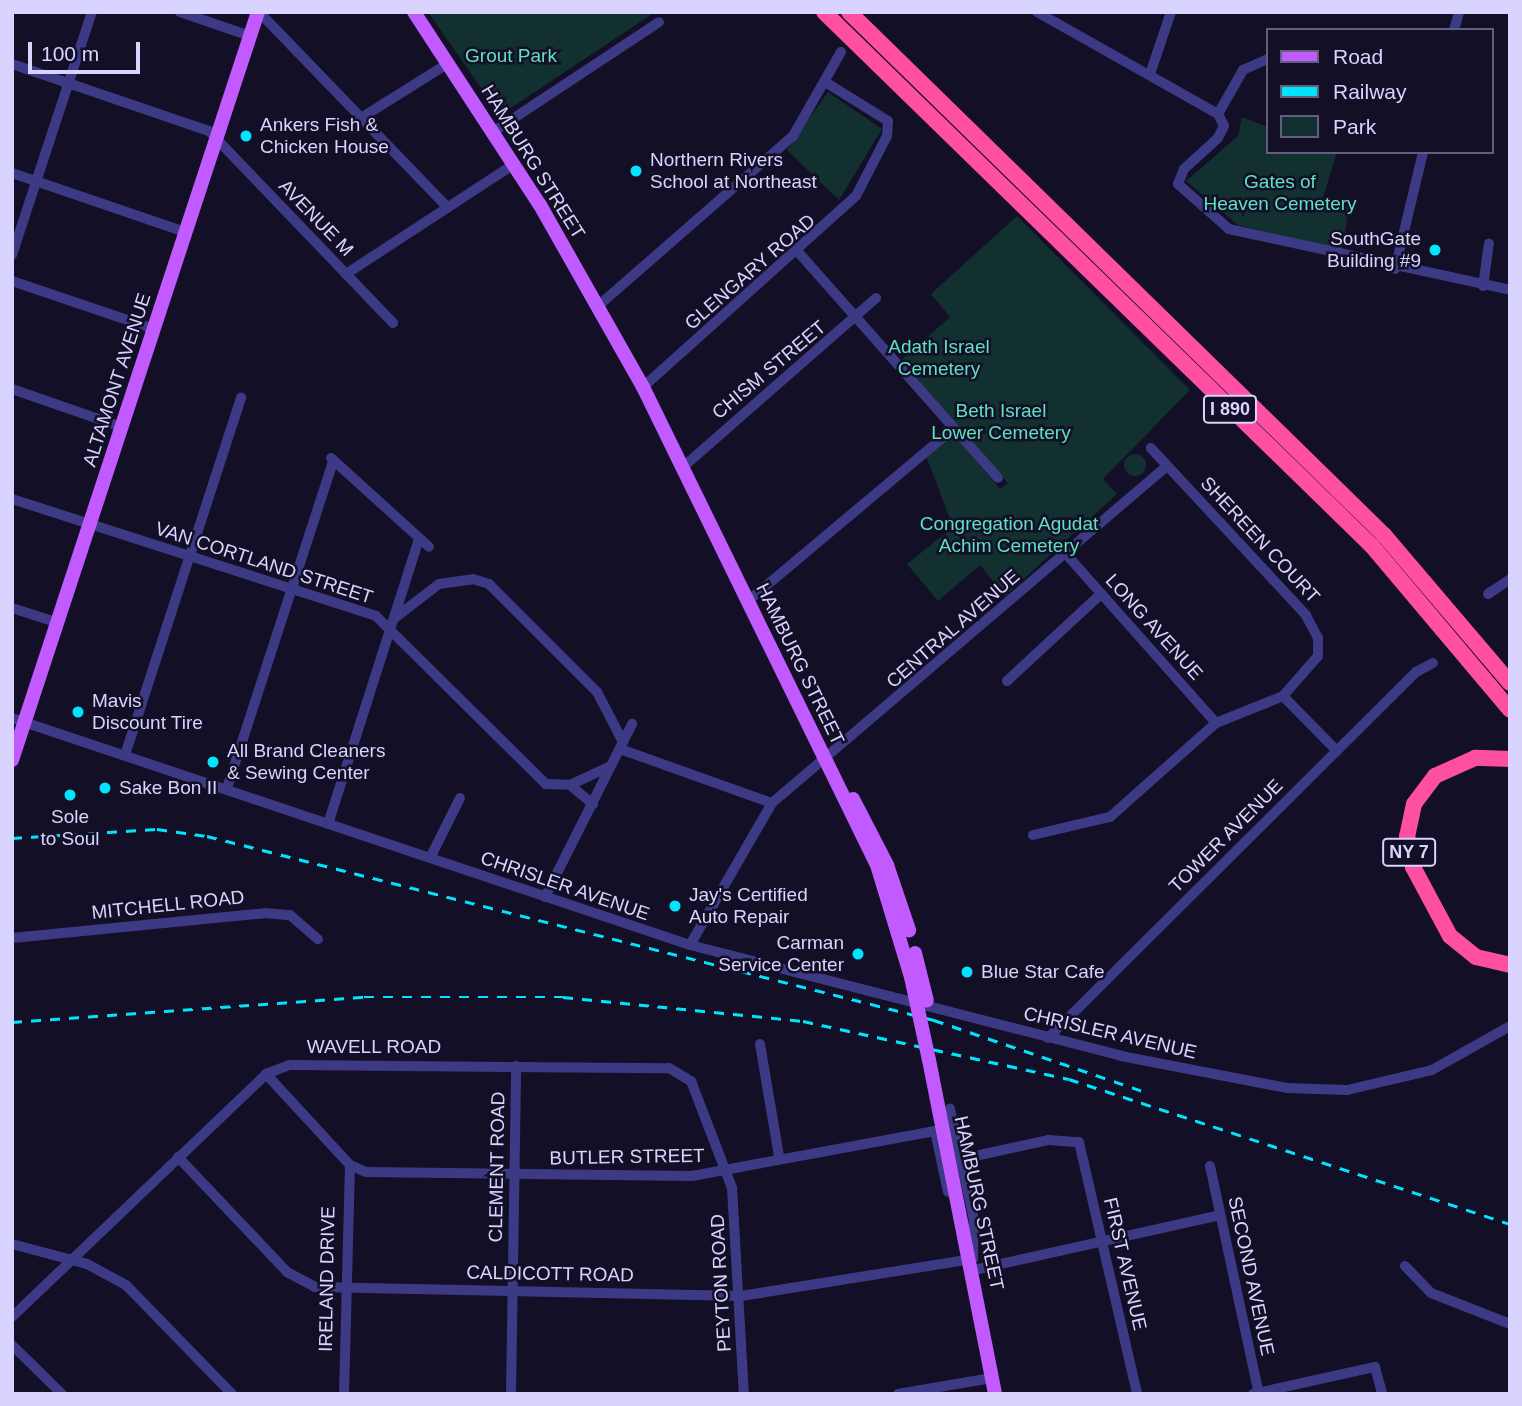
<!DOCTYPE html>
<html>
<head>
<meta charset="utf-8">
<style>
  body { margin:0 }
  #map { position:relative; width:1522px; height:1406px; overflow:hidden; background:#130f26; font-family:Arial,sans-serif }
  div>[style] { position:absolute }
  .green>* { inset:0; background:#12302f }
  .round { border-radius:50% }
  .minor>* { height:10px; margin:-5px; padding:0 5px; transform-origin:5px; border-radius:5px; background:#3d3a85 }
  .major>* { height:14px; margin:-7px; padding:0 7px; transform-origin:7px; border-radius:7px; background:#c25bff }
  .highway>* { height:16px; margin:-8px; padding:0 8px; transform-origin:8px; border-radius:8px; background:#ff4fa3 }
  .rail>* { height:2.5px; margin-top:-1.25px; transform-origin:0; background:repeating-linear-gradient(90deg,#00e5ff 0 10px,transparent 0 19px) }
  .major-bridge>* { height:14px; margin:-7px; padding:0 7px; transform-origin:7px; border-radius:7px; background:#c25bff }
  .dots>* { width:19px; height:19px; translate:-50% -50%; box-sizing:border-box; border:4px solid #130f26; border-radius:50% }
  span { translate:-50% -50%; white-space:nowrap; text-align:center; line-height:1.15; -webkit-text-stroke:5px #130f26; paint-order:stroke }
  .shield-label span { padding:2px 5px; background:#130f26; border:2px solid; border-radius:5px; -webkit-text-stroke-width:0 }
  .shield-label { font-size:18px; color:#d9d4ff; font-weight:700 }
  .park-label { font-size:19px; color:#5fe0c0 }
  .poi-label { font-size:19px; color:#d9d4ff }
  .left { translate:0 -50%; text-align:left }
  .right { translate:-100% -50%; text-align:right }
  .street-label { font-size:19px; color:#d9d4ff }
  .frame { position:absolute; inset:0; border:14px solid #d9d4ff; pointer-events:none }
  .legend { position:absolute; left:1266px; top:28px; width:228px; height:126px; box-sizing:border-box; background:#130f26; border:2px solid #625e7d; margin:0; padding:9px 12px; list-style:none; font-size:21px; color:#d9d4ff }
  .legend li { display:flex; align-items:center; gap:14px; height:35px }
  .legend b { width:35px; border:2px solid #625e7d }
  .scale { position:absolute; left:28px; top:42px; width:112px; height:32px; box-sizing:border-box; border:4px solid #d9d4ff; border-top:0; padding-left:9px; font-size:21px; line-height:24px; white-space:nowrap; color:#d9d4ff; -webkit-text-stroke:5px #130f26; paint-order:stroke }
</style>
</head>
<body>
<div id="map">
  <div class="green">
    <i style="clip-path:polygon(428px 12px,655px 12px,500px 115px)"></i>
    <i style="clip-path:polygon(828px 92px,882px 129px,839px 200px,787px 150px)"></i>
    <i style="clip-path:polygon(1242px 117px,1268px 127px,1268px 152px,1337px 152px,1322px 201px,1349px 207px,1342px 250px,1238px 225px,1186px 181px,1238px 136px)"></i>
    <i style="clip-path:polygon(1017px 216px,1190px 390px,1103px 479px,1117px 494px,1005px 596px,980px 565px,938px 601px,907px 564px,953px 527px,926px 456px,953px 434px,1000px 489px,1008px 483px,899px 362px,950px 317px,931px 294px)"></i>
    <i class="round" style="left:1124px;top:454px;width:22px;height:22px"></i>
  </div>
  <div class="minor">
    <i style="left:180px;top:12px;width:74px;rotate:18.9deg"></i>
    <i style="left:259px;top:12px;width:272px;rotate:46deg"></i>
    <i style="left:1037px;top:12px;width:208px;rotate:29.4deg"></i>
    <i style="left:1218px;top:114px;width:13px;rotate:63deg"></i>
    <i style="left:1224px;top:126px;width:13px;rotate:117deg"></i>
    <i style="left:1218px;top:138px;width:46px;rotate:137.6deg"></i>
    <i style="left:1184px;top:169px;width:16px;rotate:112deg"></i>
    <i style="left:1178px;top:184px;width:68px;rotate:41.4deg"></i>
    <i style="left:1229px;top:229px;width:288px;rotate:12.2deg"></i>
    <i style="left:1454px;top:30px;width:19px;rotate:-74deg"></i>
    <i style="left:12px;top:64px;width:208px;rotate:18.8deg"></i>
    <i style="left:209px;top:131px;width:266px;rotate:46.2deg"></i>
    <i style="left:1150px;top:74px;width:65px;rotate:-71.3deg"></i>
    <i style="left:1218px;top:114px;width:51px;rotate:-60.4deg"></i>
    <i style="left:1243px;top:70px;width:27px;rotate:-24deg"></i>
    <i style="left:361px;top:118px;width:102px;rotate:-32.1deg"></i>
    <i style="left:493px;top:132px;width:199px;rotate:-33.5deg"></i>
    <i style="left:12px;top:173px;width:183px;rotate:18.8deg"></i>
    <i style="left:799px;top:253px;width:300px;rotate:48.5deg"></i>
    <i style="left:12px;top:255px;width:256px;rotate:-71.8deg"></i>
    <i style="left:1395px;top:269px;width:120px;rotate:-76.5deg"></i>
    <i style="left:346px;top:274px;width:201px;rotate:-33.2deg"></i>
    <i style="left:12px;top:281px;width:150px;rotate:18.7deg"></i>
    <i style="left:1483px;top:286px;width:43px;rotate:-82.1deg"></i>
    <i style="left:598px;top:306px;width:259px;rotate:-41.1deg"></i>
    <i style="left:793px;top:136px;width:97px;rotate:-60.3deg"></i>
    <i style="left:643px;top:387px;width:286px;rotate:-41.9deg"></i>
    <i style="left:856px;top:196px;width:68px;rotate:-62.7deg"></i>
    <i style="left:887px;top:136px;width:15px;rotate:-86deg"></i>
    <i style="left:888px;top:121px;width:74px;rotate:-148.2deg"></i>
    <i style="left:12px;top:389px;width:116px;rotate:19.1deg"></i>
    <i style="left:331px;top:458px;width:132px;rotate:42.2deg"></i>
    <i style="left:682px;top:468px;width:258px;rotate:-41.2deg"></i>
    <i style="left:12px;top:499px;width:382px;rotate:17.8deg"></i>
    <i style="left:376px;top:616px;width:239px;rotate:44.7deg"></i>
    <i style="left:546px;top:784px;width:24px;rotate:2deg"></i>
    <i style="left:570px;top:785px;width:45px;rotate:-24.9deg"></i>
    <i style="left:1066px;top:554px;width:226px;rotate:48.4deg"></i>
    <i style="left:1488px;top:594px;width:27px;rotate:-34deg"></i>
    <i style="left:748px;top:601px;width:268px;rotate:-40deg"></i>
    <i style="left:12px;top:608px;width:49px;rotate:17.7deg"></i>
    <i style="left:396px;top:617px;width:54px;rotate:-37.5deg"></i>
    <i style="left:439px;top:584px;width:34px;rotate:-8deg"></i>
    <i style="left:473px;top:579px;width:17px;rotate:17deg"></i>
    <i style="left:489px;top:584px;width:153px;rotate:45deg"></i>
    <i style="left:597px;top:692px;width:56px;rotate:62.5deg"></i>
    <i style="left:1007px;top:681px;width:128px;rotate:-42.8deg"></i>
    <i style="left:1283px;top:696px;width:77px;rotate:45.5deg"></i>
    <i style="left:12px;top:718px;width:715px;rotate:18.51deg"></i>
    <i style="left:690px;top:945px;width:445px;rotate:14.4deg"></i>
    <i style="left:1121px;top:1056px;width:169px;rotate:10.9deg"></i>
    <i style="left:1287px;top:1088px;width:60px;rotate:1.9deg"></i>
    <i style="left:1347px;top:1090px;width:87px;rotate:-13.2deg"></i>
    <i style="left:1432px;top:1070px;width:90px;rotate:-29.4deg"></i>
    <i style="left:620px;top:749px;width:161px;rotate:19.6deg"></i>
    <i style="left:125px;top:755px;width:376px;rotate:-72deg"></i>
    <i style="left:570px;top:785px;width:30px;rotate:40deg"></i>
    <i style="left:227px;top:788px;width:344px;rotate:-72deg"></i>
    <i style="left:328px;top:824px;width:300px;rotate:-72.3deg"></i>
    <i style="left:1033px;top:835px;width:79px;rotate:-13.2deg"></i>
    <i style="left:1110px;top:817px;width:142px;rotate:-41.6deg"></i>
    <i style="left:1216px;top:723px;width:72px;rotate:-21.9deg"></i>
    <i style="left:1283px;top:696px;width:53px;rotate:-48.8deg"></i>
    <i style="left:1318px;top:656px;width:18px;rotate:-90deg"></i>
    <i style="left:1318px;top:638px;width:26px;rotate:-118deg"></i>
    <i style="left:1306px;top:615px;width:228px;rotate:-132.9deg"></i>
    <i style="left:430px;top:858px;width:67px;rotate:-63.4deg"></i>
    <i style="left:545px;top:897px;width:194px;rotate:-63.3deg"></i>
    <i style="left:12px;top:938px;width:254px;rotate:-5.6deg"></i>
    <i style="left:265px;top:913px;width:25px;rotate:5deg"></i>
    <i style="left:290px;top:915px;width:37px;rotate:41deg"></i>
    <i style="left:690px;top:945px;width:164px;rotate:-60deg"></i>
    <i style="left:772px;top:803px;width:519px;rotate:-40.47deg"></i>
    <i style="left:1048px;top:1038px;width:519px;rotate:-44.84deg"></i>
    <i style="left:1416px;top:672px;width:19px;rotate:-28deg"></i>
    <i style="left:760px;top:1044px;width:114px;rotate:80.4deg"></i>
    <i style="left:266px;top:1074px;width:124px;rotate:47.3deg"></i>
    <i style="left:350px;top:1165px;width:17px;rotate:24deg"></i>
    <i style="left:366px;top:1172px;width:326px;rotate:0.7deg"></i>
    <i style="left:692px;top:1176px;width:247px;rotate:-10.5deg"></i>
    <i style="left:935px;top:1131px;width:62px;rotate:78deg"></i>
    <i style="left:178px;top:1157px;width:158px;rotate:46.5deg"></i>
    <i style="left:287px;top:1272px;width:32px;rotate:28deg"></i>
    <i style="left:315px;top:1287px;width:426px;rotate:1.2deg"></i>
    <i style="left:741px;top:1296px;width:235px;rotate:-9.1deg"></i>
    <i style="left:973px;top:1259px;width:39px;rotate:-89deg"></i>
    <i style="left:974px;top:1220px;width:114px;rotate:-102.2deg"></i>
    <i style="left:961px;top:1159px;width:89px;rotate:-12.3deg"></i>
    <i style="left:1048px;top:1140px;width:31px;rotate:4deg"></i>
    <i style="left:1079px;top:1142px;width:259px;rotate:77deg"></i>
    <i style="left:1210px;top:1166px;width:233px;rotate:77.9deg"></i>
    <i style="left:12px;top:1244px;width:78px;rotate:14.9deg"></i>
    <i style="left:87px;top:1264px;width:44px;rotate:28.3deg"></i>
    <i style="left:126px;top:1285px;width:152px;rotate:45.8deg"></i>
    <i style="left:1405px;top:1266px;width:37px;rotate:46deg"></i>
    <i style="left:1431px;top:1293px;width:85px;rotate:21.4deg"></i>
    <i style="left:974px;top:1270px;width:252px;rotate:-12.6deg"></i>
    <i style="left:12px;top:1317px;width:352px;rotate:-43.7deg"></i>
    <i style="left:266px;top:1074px;width:26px;rotate:-21deg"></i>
    <i style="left:290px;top:1065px;width:379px;rotate:0.5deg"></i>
    <i style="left:669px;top:1068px;width:26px;rotate:31deg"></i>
    <i style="left:691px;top:1081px;width:115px;rotate:69deg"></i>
    <i style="left:732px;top:1188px;width:206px;rotate:86.7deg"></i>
    <i style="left:12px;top:1345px;width:70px;rotate:44.4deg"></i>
    <i style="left:344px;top:1394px;width:229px;rotate:-88.5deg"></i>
    <i style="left:511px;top:1394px;width:328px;rotate:-89.1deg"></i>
    <i style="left:898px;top:1394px;width:95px;rotate:-9.7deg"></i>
    <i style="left:1253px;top:1394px;width:125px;rotate:-12.5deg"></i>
    <i style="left:1375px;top:1367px;width:28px;rotate:75deg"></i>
  </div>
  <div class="major">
    <i style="left:414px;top:12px;width:230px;rotate:56.9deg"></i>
    <i style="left:540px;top:205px;width:209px;rotate:60.5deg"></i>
    <i style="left:643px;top:387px;width:532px;rotate:63.92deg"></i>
    <i style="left:877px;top:865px;width:117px;rotate:73.1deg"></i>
    <i style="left:12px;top:760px;width:787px;rotate:-71.8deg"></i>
    <i style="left:853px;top:799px;width:74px;rotate:62.7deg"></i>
    <i style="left:887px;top:865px;width:69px;rotate:71.3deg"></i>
    <i style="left:915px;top:953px;width:49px;rotate:76deg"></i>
    <i style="left:929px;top:1060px;width:340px;rotate:78.8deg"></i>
  </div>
  <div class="highway">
    <i style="left:824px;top:12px;width:765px;rotate:44.26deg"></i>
    <i style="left:1372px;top:546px;width:214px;rotate:49.9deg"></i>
    <i style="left:849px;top:12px;width:748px;rotate:44.35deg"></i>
    <i style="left:1384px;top:535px;width:194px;rotate:49.6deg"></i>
    <i style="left:1510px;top:759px;width:35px;rotate:-178deg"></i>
    <i style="left:1475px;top:758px;width:44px;rotate:155.8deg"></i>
    <i style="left:1435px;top:776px;width:35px;rotate:127deg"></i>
    <i style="left:1414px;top:804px;width:33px;rotate:102deg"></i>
    <i style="left:1407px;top:836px;width:32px;rotate:79deg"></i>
    <i style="left:1413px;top:867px;width:78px;rotate:61.8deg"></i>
    <i style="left:1450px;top:936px;width:33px;rotate:39deg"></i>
    <i style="left:1476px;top:957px;width:35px;rotate:13deg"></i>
  </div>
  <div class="rail">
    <i style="left:12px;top:838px;width:145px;rotate:-3.6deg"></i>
    <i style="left:157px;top:829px;width:50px;rotate:8deg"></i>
    <i style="left:207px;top:836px;width:750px;rotate:14.2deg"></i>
    <i style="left:934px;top:1020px;width:220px;rotate:18.8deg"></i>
    <i style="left:12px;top:1022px;width:353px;rotate:-4.1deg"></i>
    <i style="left:364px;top:997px;width:199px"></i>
    <i style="left:563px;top:997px;width:241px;rotate:5.7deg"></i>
    <i style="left:803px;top:1021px;width:272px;rotate:12.3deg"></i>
    <i style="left:1069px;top:1079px;width:464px;rotate:18.2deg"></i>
  </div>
  <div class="major-bridge">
    <i style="left:911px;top:977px;width:85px;rotate:77.8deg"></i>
  </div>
  <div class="dots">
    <i style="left:246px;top:136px;background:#00e5ff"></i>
    <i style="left:636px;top:171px;background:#00e5ff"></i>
    <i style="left:1435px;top:250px;background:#00e5ff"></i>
    <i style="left:78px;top:712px;background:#00e5ff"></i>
    <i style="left:213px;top:762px;background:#00e5ff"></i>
    <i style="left:105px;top:788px;background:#00e5ff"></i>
    <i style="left:70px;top:795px;background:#00e5ff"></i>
    <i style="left:675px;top:906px;background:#00e5ff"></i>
    <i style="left:858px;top:954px;background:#00e5ff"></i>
    <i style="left:967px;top:972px;background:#00e5ff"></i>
  </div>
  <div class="shield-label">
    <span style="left:1230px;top:409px">I 890</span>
    <span style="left:1409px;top:852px">NY 7</span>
  </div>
  <div class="park-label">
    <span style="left:511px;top:56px">Grout Park</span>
    <span style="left:1280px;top:193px">Gates of<br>Heaven Cemetery</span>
    <span style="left:939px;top:358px">Adath Israel<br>Cemetery</span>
    <span style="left:1001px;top:422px">Beth Israel<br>Lower Cemetery</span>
    <span style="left:1009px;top:535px">Congregation Agudat<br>Achim Cemetery</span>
  </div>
  <div class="poi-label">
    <span class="left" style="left:260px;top:136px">Ankers Fish &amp;<br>Chicken House</span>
    <span class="left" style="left:650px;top:171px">Northern Rivers<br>School at Northeast</span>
    <span class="right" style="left:1421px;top:250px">SouthGate<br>Building #9</span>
    <span class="left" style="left:92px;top:712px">Mavis<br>Discount Tire</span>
    <span class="left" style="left:227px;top:762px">All Brand Cleaners<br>&amp; Sewing Center</span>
    <span class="left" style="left:119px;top:788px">Sake Bon II</span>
    <span style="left:70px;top:828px">Sole<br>to Soul</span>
    <span class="left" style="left:689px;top:906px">Jay's Certified<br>Auto Repair</span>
    <span class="right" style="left:844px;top:954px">Carman<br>Service Center</span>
    <span class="left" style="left:981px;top:972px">Blue Star Cafe</span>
  </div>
  <div class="street-label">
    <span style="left:533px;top:162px;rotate:58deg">HAMBURG STREET</span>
    <span style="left:316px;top:218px;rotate:46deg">AVENUE M</span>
    <span style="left:750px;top:272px;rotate:-41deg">GLENGARY ROAD</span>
    <span style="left:769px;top:370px;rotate:-40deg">CHISM STREET</span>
    <span style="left:117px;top:380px;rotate:-72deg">ALTAMONT AVENUE</span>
    <span style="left:1260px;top:540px;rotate:47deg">SHEREEN COURT</span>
    <span style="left:264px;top:563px;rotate:18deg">VAN CORTLAND STREET</span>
    <span style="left:1154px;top:627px;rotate:48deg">LONG AVENUE</span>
    <span style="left:953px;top:629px;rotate:-41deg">CENTRAL AVENUE</span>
    <span style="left:800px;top:664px;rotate:64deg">HAMBURG STREET</span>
    <span style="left:1226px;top:836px;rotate:-45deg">TOWER AVENUE</span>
    <span style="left:565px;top:886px;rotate:19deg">CHRISLER AVENUE</span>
    <span style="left:168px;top:905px;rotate:-6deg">MITCHELL ROAD</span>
    <span style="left:1110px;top:1033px;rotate:13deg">CHRISLER AVENUE</span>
    <span style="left:374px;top:1047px">WAVELL ROAD</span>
    <span style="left:627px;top:1157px;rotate:-1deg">BUTLER STREET</span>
    <span style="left:497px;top:1167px;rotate:-89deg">CLEMENT ROAD</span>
    <span style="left:979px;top:1203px;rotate:78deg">HAMBURG STREET</span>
    <span style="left:1125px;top:1264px;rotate:77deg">FIRST AVENUE</span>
    <span style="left:550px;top:1274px;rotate:1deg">CALDICOTT ROAD</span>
    <span style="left:1251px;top:1276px;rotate:78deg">SECOND AVENUE</span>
    <span style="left:327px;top:1279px;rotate:-89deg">IRELAND DRIVE</span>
    <span style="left:721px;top:1283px;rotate:-93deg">PEYTON ROAD</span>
  </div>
  <div class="frame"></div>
  <ul class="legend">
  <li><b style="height:9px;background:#c25bff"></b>Road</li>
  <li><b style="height:9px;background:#00e5ff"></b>Railway</li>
  <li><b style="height:19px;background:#12302f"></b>Park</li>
  </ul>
  <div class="scale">100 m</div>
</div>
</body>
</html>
